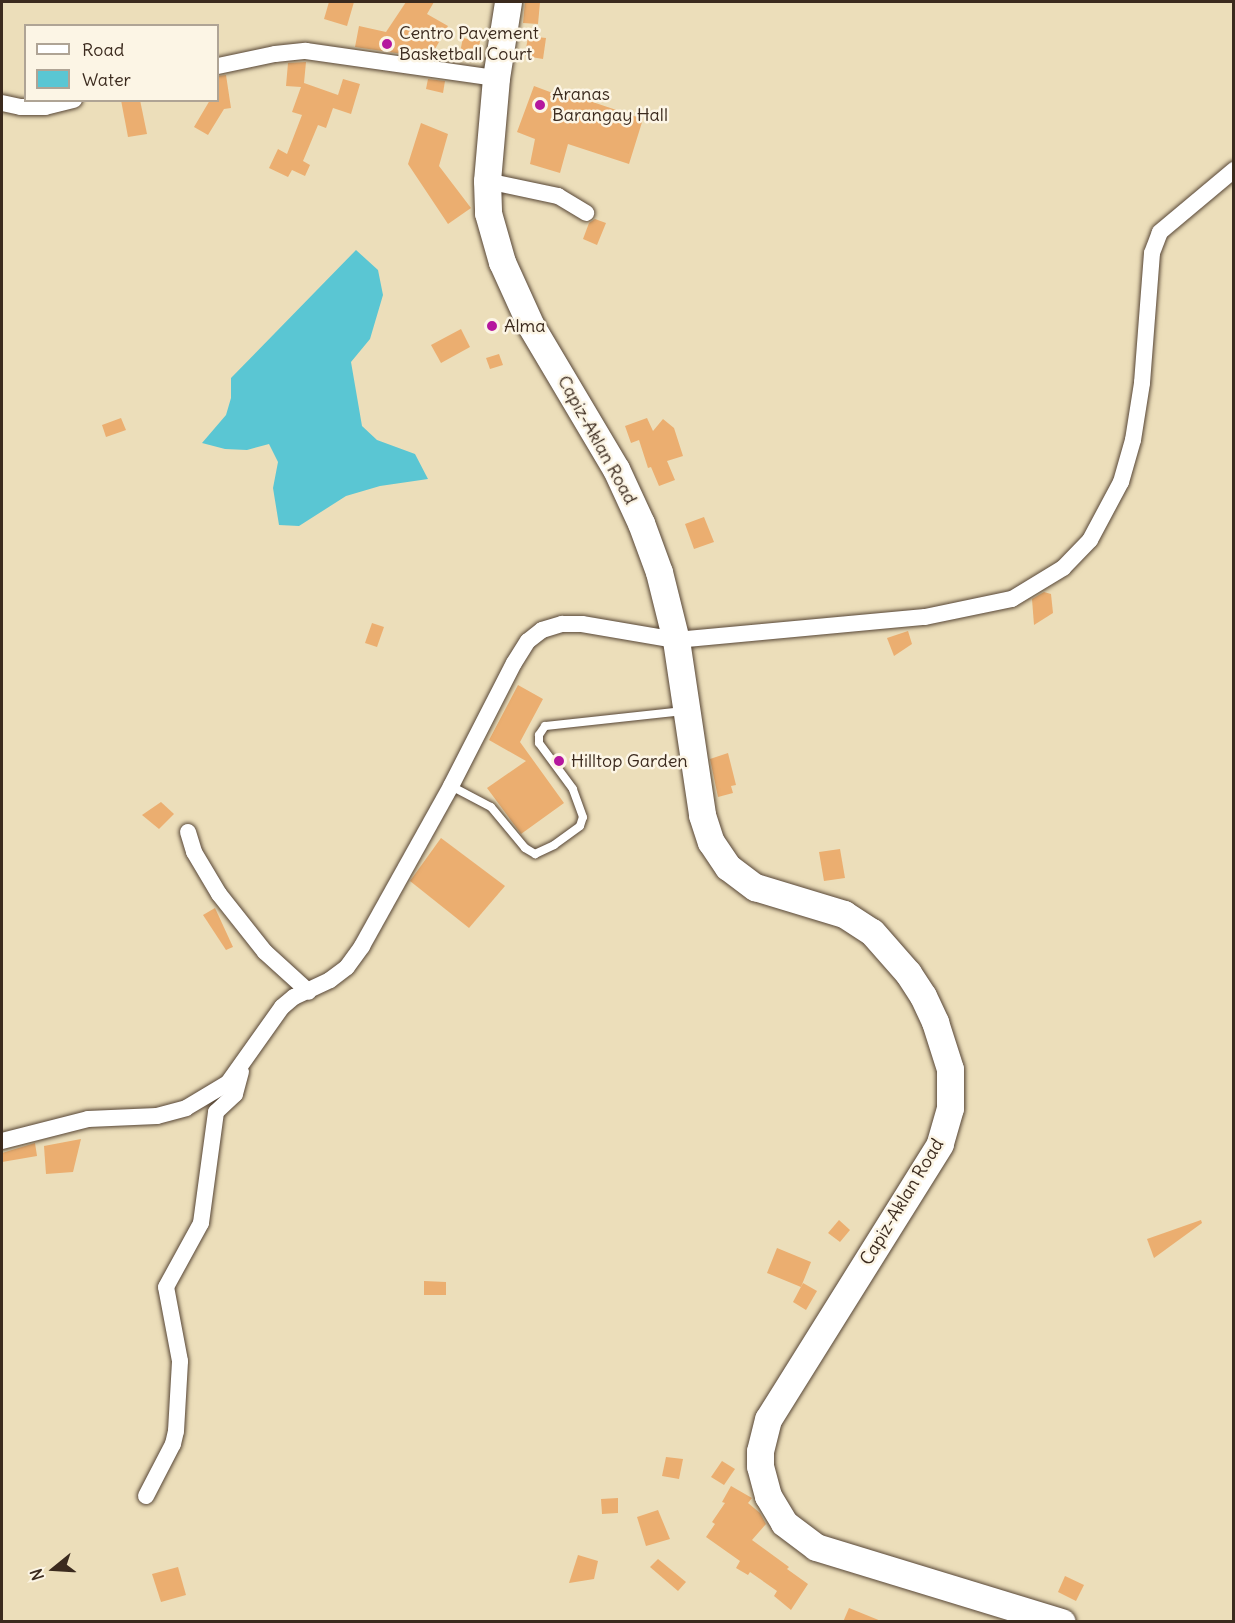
<!DOCTYPE html>
<html>
<head>
<meta charset="utf-8">
<style>
  body { margin:0 }
  #map { position:relative; width:1235px; height:1623px; overflow:hidden; background:#ecdeba; font-family:Delius,sans-serif }
  div>[style] { position:absolute }
  .water>* { inset:0; background:#5ac6d3 }
  .building>* { inset:0; background:#ebae70 }
  .roads { filter:drop-shadow(0 0 2px #564535) drop-shadow(0 0 2px #564535) }
  .lane>* { height:8px; margin:-4px; padding:0 4px; transform-origin:4px; border-radius:4px; background:#fff }
  .street>* { height:16px; margin:-8px; padding:0 8px; transform-origin:8px; border-radius:8px; background:#fff }
  .primary>* { height:27px; margin:-13.5px; padding:0 13.5px; transform-origin:13.5px; border-radius:13.5px; background:#fff }
  .dots>* { width:16px; height:16px; translate:-50% -50%; box-sizing:border-box; border:3px solid #fcf5e5; border-radius:50% }
  span { translate:-50% -50%; white-space:nowrap; text-align:center; line-height:1.15; -webkit-text-stroke:5px #fcf5e5; paint-order:stroke }
  .poi-label { font-size:18px; color:#3b2a1e }
  .left { translate:0 -50%; text-align:left }
  .street-label { font-size:18px; color:#3b2a1e }
  .frame { position:absolute; inset:0; border:3px solid #3b2a1e; pointer-events:none }
  .legend { position:absolute; left:24px; top:24px; width:195px; height:78px; box-sizing:border-box; background:#fcf5e5; border:2px solid #afa495; margin:0; padding:8px 10px; list-style:none; font-size:18px; color:#3b2a1e }
  .legend li { display:flex; align-items:center; gap:12px; height:30px }
  .legend b { width:30px; border:2px solid #afa495 }
  .north { position:absolute; left:24px; top:1539px; width:60px; height:60px; -webkit-text-stroke:4px #fcf5e5; paint-order:stroke; rotate:252deg; font-size:16px; font-weight:700; line-height:24px; text-align:center; color:#3b2a1e }
  .north::after { content:''; display:block; margin:auto; width:21px; height:27px; background:#3b2a1e; clip-path:polygon(50% 0,100% 100%,50% 72%,0 100%) }
</style>
</head>
<body>
<div id="map">
  <div class="water">
    <i style="clip-path:polygon(356px 250px,378px 270px,383px 295px,370px 339px,351px 362px,362px 426px,377px 440px,415px 454px,428px 479px,380px 486px,346px 496px,299px 526px,279px 525px,273px 488px,278px 462px,269px 444px,247px 450px,225px 449px,202px 443px,226px 415px,231px 398px,231px 378px)"></i>
  </div>
  <div class="building">
    <i style="clip-path:polygon(329px 2px,354px 2px,347px 26px,324px 19px)"></i>
    <i style="clip-path:polygon(406px 2px,434px 2px,427px 14px,448px 26px,430px 58px,355px 47px,359px 26px,386px 32px)"></i>
    <i style="clip-path:polygon(525px 2px,540px 2px,538px 24px,523px 23px)"></i>
    <i style="clip-path:polygon(528px 36px,546px 38px,543px 59px,525px 56px)"></i>
    <i style="clip-path:polygon(463px 38px,480px 41px,478px 56px,460px 52px)"></i>
    <i style="clip-path:polygon(306px 62px,304px 83px,338px 95px,343px 79px,360px 84px,351px 114px,333px 108px,326px 128px,318px 125px,303px 161px,310px 165px,305px 176px,292px 170px,288px 177px,269px 168px,278px 149px,287px 154px,302px 115px,292px 112px,301px 87px,286px 86px,288px 63px)"></i>
    <i style="clip-path:polygon(226px 75px,231px 108px,224px 109px,208px 135px,194px 127px,210px 100px,218px 100px,218px 76px)"></i>
    <i style="clip-path:polygon(428px 79px,445px 81px,443px 93px,426px 89px)"></i>
    <i style="clip-path:polygon(534px 86px,558px 95px,560px 91px,643px 119px,629px 164px,568px 144px,560px 173px,530px 164px,535px 139px,517px 132px)"></i>
    <i style="clip-path:polygon(121px 100px,140px 100px,147px 134px,128px 137px)"></i>
    <i style="clip-path:polygon(421px 123px,448px 134px,439px 166px,471px 208px,448px 224px,408px 164px)"></i>
    <i style="clip-path:polygon(595px 219px,606px 223px,597px 245px,583px 239px,589px 223px)"></i>
    <i style="clip-path:polygon(461px 329px,470px 347px,441px 363px,431px 345px)"></i>
    <i style="clip-path:polygon(499px 354px,503px 365px,490px 369px,486px 358px)"></i>
    <i style="clip-path:polygon(121px 418px,126px 430px,106px 437px,102px 425px)"></i>
    <i style="clip-path:polygon(647px 418px,653px 431px,663px 419px,674px 428px,683px 456px,667px 461px,675px 480px,659px 486px,651px 467px,648px 468px,639px 440px,631px 443px,625px 426px)"></i>
    <i style="clip-path:polygon(704px 517px,714px 542px,694px 549px,685px 524px)"></i>
    <i style="clip-path:polygon(1044px 592px,1051px 594px,1053px 613px,1034px 625px,1032px 599px)"></i>
    <i style="clip-path:polygon(372px 623px,384px 627px,377px 647px,365px 643px)"></i>
    <i style="clip-path:polygon(908px 631px,912px 644px,894px 656px,887px 638px)"></i>
    <i style="clip-path:polygon(518px 685px,543px 699px,520px 742px,564px 803px,521px 834px,487px 788px,526px 761px,489px 740px)"></i>
    <i style="clip-path:polygon(728px 753px,736px 785px,731px 786px,733px 793px,718px 797px,710px 759px)"></i>
    <i style="clip-path:polygon(161px 802px,174px 814px,159px 829px,142px 815px)"></i>
    <i style="clip-path:polygon(441px 838px,505px 886px,469px 928px,410px 881px)"></i>
    <i style="clip-path:polygon(840px 849px,845px 878px,824px 881px,819px 852px)"></i>
    <i style="clip-path:polygon(215px 908px,233px 947px,226px 950px,203px 915px)"></i>
    <i style="clip-path:polygon(81px 1139px,73px 1172px,46px 1174px,44px 1146px)"></i>
    <i style="clip-path:polygon(35px 1143px,37px 1156px,2px 1162px,2px 1153px)"></i>
    <i style="clip-path:polygon(839px 1220px,850px 1230px,840px 1242px,828px 1233px)"></i>
    <i style="clip-path:polygon(1201px 1220px,1202px 1223px,1154px 1258px,1147px 1239px)"></i>
    <i style="clip-path:polygon(777px 1248px,811px 1262px,801px 1287px,767px 1273px)"></i>
    <i style="clip-path:polygon(424px 1281px,446px 1282px,446px 1295px,424px 1295px)"></i>
    <i style="clip-path:polygon(803px 1283px,817px 1291px,806px 1310px,793px 1302px)"></i>
    <i style="clip-path:polygon(666px 1457px,683px 1459px,679px 1479px,662px 1476px)"></i>
    <i style="clip-path:polygon(722px 1461px,735px 1469px,724px 1485px,711px 1477px)"></i>
    <i style="clip-path:polygon(731px 1486px,752px 1498px,748px 1503px,760px 1513px,766px 1524px,752px 1540px,789px 1567px,787px 1569px,808px 1584px,791px 1610px,774px 1596px,777px 1591px,750px 1572px,748px 1575px,736px 1568px,740px 1561px,706px 1537px,715px 1524px,712px 1522px,725px 1503px,722px 1502px)"></i>
    <i style="clip-path:polygon(618px 1498px,618px 1513px,602px 1514px,601px 1499px)"></i>
    <i style="clip-path:polygon(658px 1510px,670px 1539px,646px 1546px,637px 1517px)"></i>
    <i style="clip-path:polygon(578px 1555px,598px 1561px,594px 1579px,569px 1583px)"></i>
    <i style="clip-path:polygon(658px 1559px,686px 1582px,678px 1591px,650px 1567px)"></i>
    <i style="clip-path:polygon(178px 1567px,186px 1595px,161px 1602px,152px 1574px)"></i>
    <i style="clip-path:polygon(1065px 1576px,1084px 1585px,1076px 1601px,1058px 1592px)"></i>
    <i style="clip-path:polygon(849px 1608px,881px 1621px,881px 1622px,843px 1622px)"></i>
  </div>
  <div class="roads">
    <div class="lane">
      <i style="left:451px;top:786px;width:45px;rotate:27.7deg"></i>
      <i style="left:491px;top:807px;width:53px;rotate:50.3deg"></i>
      <i style="left:525px;top:848px;width:12px;rotate:31deg"></i>
      <i style="left:535px;top:854px;width:21px;rotate:-25deg"></i>
      <i style="left:554px;top:845px;width:32px;rotate:-36deg"></i>
      <i style="left:580px;top:826px;width:9px;rotate:-72deg"></i>
      <i style="left:583px;top:817px;width:30px;rotate:-110deg"></i>
      <i style="left:573px;top:789px;width:57px;rotate:-126.5deg"></i>
      <i style="left:539px;top:743px;width:8px;rotate:-90deg"></i>
      <i style="left:539px;top:735px;width:11px;rotate:-56deg"></i>
      <i style="left:545px;top:726px;width:140px;rotate:-6.2deg"></i>
    </div>
    <div class="street">
      <i style="left:218px;top:66px;width:58px;rotate:-11.9deg"></i>
      <i style="left:275px;top:54px;width:31px;rotate:-6deg"></i>
      <i style="left:306px;top:51px;width:192px;rotate:8.1deg"></i>
      <i style="left:2px;top:103px;width:19px;rotate:12deg"></i>
      <i style="left:21px;top:107px;width:24px"></i>
      <i style="left:45px;top:107px;width:30px;rotate:-14deg"></i>
      <i style="left:487px;top:181px;width:73px;rotate:11.9deg"></i>
      <i style="left:558px;top:196px;width:33px;rotate:31deg"></i>
      <i style="left:188px;top:832px;width:21px;rotate:73deg"></i>
      <i style="left:194px;top:852px;width:49px;rotate:59.2deg"></i>
      <i style="left:219px;top:894px;width:74px;rotate:51.6deg"></i>
      <i style="left:265px;top:952px;width:59px;rotate:42.3deg"></i>
      <i style="left:2px;top:1141px;width:89px;rotate:-14.3deg"></i>
      <i style="left:88px;top:1119px;width:69px;rotate:-2.5deg"></i>
      <i style="left:157px;top:1116px;width:30px;rotate:-15deg"></i>
      <i style="left:186px;top:1108px;width:49px;rotate:-30.8deg"></i>
      <i style="left:228px;top:1083px;width:93px;rotate:-54.6deg"></i>
      <i style="left:282px;top:1007px;width:16px;rotate:-40deg"></i>
      <i style="left:294px;top:997px;width:40px;rotate:-25deg"></i>
      <i style="left:330px;top:980px;width:21px;rotate:-37deg"></i>
      <i style="left:347px;top:967px;width:26px;rotate:-54deg"></i>
      <i style="left:362px;top:946px;width:183px;rotate:-60.9deg"></i>
      <i style="left:451px;top:786px;width:138px;rotate:-62.9deg"></i>
      <i style="left:514px;top:663px;width:26px;rotate:-58deg"></i>
      <i style="left:528px;top:641px;width:18px;rotate:-38deg"></i>
      <i style="left:542px;top:630px;width:21px;rotate:-17deg"></i>
      <i style="left:562px;top:624px;width:20px"></i>
      <i style="left:582px;top:624px;width:95px;rotate:9.7deg"></i>
      <i style="left:676px;top:640px;width:250px;rotate:-5.3deg"></i>
      <i style="left:925px;top:617px;width:89px;rotate:-11.7deg"></i>
      <i style="left:1012px;top:599px;width:60px;rotate:-31.3deg"></i>
      <i style="left:1063px;top:568px;width:39px;rotate:-46deg"></i>
      <i style="left:1090px;top:540px;width:66px;rotate:-61.9deg"></i>
      <i style="left:1121px;top:482px;width:44px;rotate:-74.1deg"></i>
      <i style="left:1133px;top:440px;width:58px;rotate:-81deg"></i>
      <i style="left:1142px;top:383px;width:130px;rotate:-85.6deg"></i>
      <i style="left:1152px;top:253px;width:22px;rotate:-69deg"></i>
      <i style="left:1160px;top:232px;width:97px;rotate:-40deg"></i>
      <i style="left:146px;top:1496px;width:59px;rotate:-62.6deg"></i>
      <i style="left:173px;top:1444px;width:13px;rotate:-77deg"></i>
      <i style="left:176px;top:1431px;width:70px;rotate:-86.7deg"></i>
      <i style="left:180px;top:1361px;width:75px;rotate:-100.7deg"></i>
      <i style="left:166px;top:1287px;width:73px;rotate:-61.3deg"></i>
      <i style="left:201px;top:1223px;width:112px;rotate:-82.3deg"></i>
      <i style="left:216px;top:1112px;width:26px;rotate:-43deg"></i>
      <i style="left:235px;top:1094px;width:23px;rotate:-75deg"></i>
    </div>
    <div class="primary">
      <i style="left:508px;top:2px;width:77px;rotate:99deg"></i>
      <i style="left:496px;top:78px;width:103px;rotate:95deg"></i>
      <i style="left:487px;top:181px;width:32px;rotate:88deg"></i>
      <i style="left:488px;top:213px;width:51px;rotate:74.1deg"></i>
      <i style="left:502px;top:262px;width:70px;rotate:65.6deg"></i>
      <i style="left:531px;top:326px;width:166px;rotate:59.3deg"></i>
      <i style="left:616px;top:469px;width:60px;rotate:65.2deg"></i>
      <i style="left:641px;top:523px;width:52px;rotate:69.8deg"></i>
      <i style="left:659px;top:572px;width:70px;rotate:76deg"></i>
      <i style="left:676px;top:640px;width:177px;rotate:81.5deg"></i>
      <i style="left:702px;top:815px;width:28px;rotate:72deg"></i>
      <i style="left:711px;top:842px;width:30px;rotate:56deg"></i>
      <i style="left:728px;top:867px;width:34px;rotate:37deg"></i>
      <i style="left:755px;top:887px;width:93px;rotate:16.9deg"></i>
      <i style="left:844px;top:914px;width:33px;rotate:33deg"></i>
      <i style="left:872px;top:932px;width:55px;rotate:48.7deg"></i>
      <i style="left:908px;top:973px;width:27px;rotate:57deg"></i>
      <i style="left:923px;top:996px;width:29px;rotate:65deg"></i>
      <i style="left:935px;top:1022px;width:49px;rotate:72.3deg"></i>
      <i style="left:950px;top:1069px;width:39px;rotate:90deg"></i>
      <i style="left:950px;top:1108px;width:37px;rotate:106deg"></i>
      <i style="left:940px;top:1144px;width:324px;rotate:122deg"></i>
      <i style="left:768px;top:1419px;width:33px;rotate:104deg"></i>
      <i style="left:760px;top:1451px;width:15px;rotate:90deg"></i>
      <i style="left:760px;top:1466px;width:31px;rotate:75deg"></i>
      <i style="left:768px;top:1496px;width:31px;rotate:59deg"></i>
      <i style="left:784px;top:1523px;width:40px;rotate:37deg"></i>
      <i style="left:816px;top:1547px;width:257px;rotate:17deg"></i>
    </div>
  </div>
  <div class="dots">
    <i style="left:387px;top:44px;background:#b5179e"></i>
    <i style="left:540px;top:105px;background:#b5179e"></i>
    <i style="left:492px;top:326px;background:#b5179e"></i>
    <i style="left:559px;top:761px;background:#b5179e"></i>
  </div>
  <div class="poi-label">
    <span class="left" style="left:399px;top:44px">Centro Pavement<br>Basketball Court</span>
    <span class="left" style="left:552px;top:105px">Aranas<br>Barangay Hall</span>
    <span class="left" style="left:504px;top:326px">Alma</span>
    <span class="left" style="left:571px;top:761px">Hilltop Garden</span>
  </div>
  <div class="street-label">
    <span style="left:597px;top:440px;rotate:61deg">Capiz-Aklan Road</span>
    <span style="left:902px;top:1202px;rotate:-59deg">Capiz-Aklan Road</span>
  </div>
  <div class="frame"></div>
  <ul class="legend">
  <li><b style="height:8px;background:#fff"></b>Road</li>
  <li><b style="height:16px;background:#5ac6d3"></b>Water</li>
  </ul>
  <div class="north">N</div>
</div>
</body>
</html>
